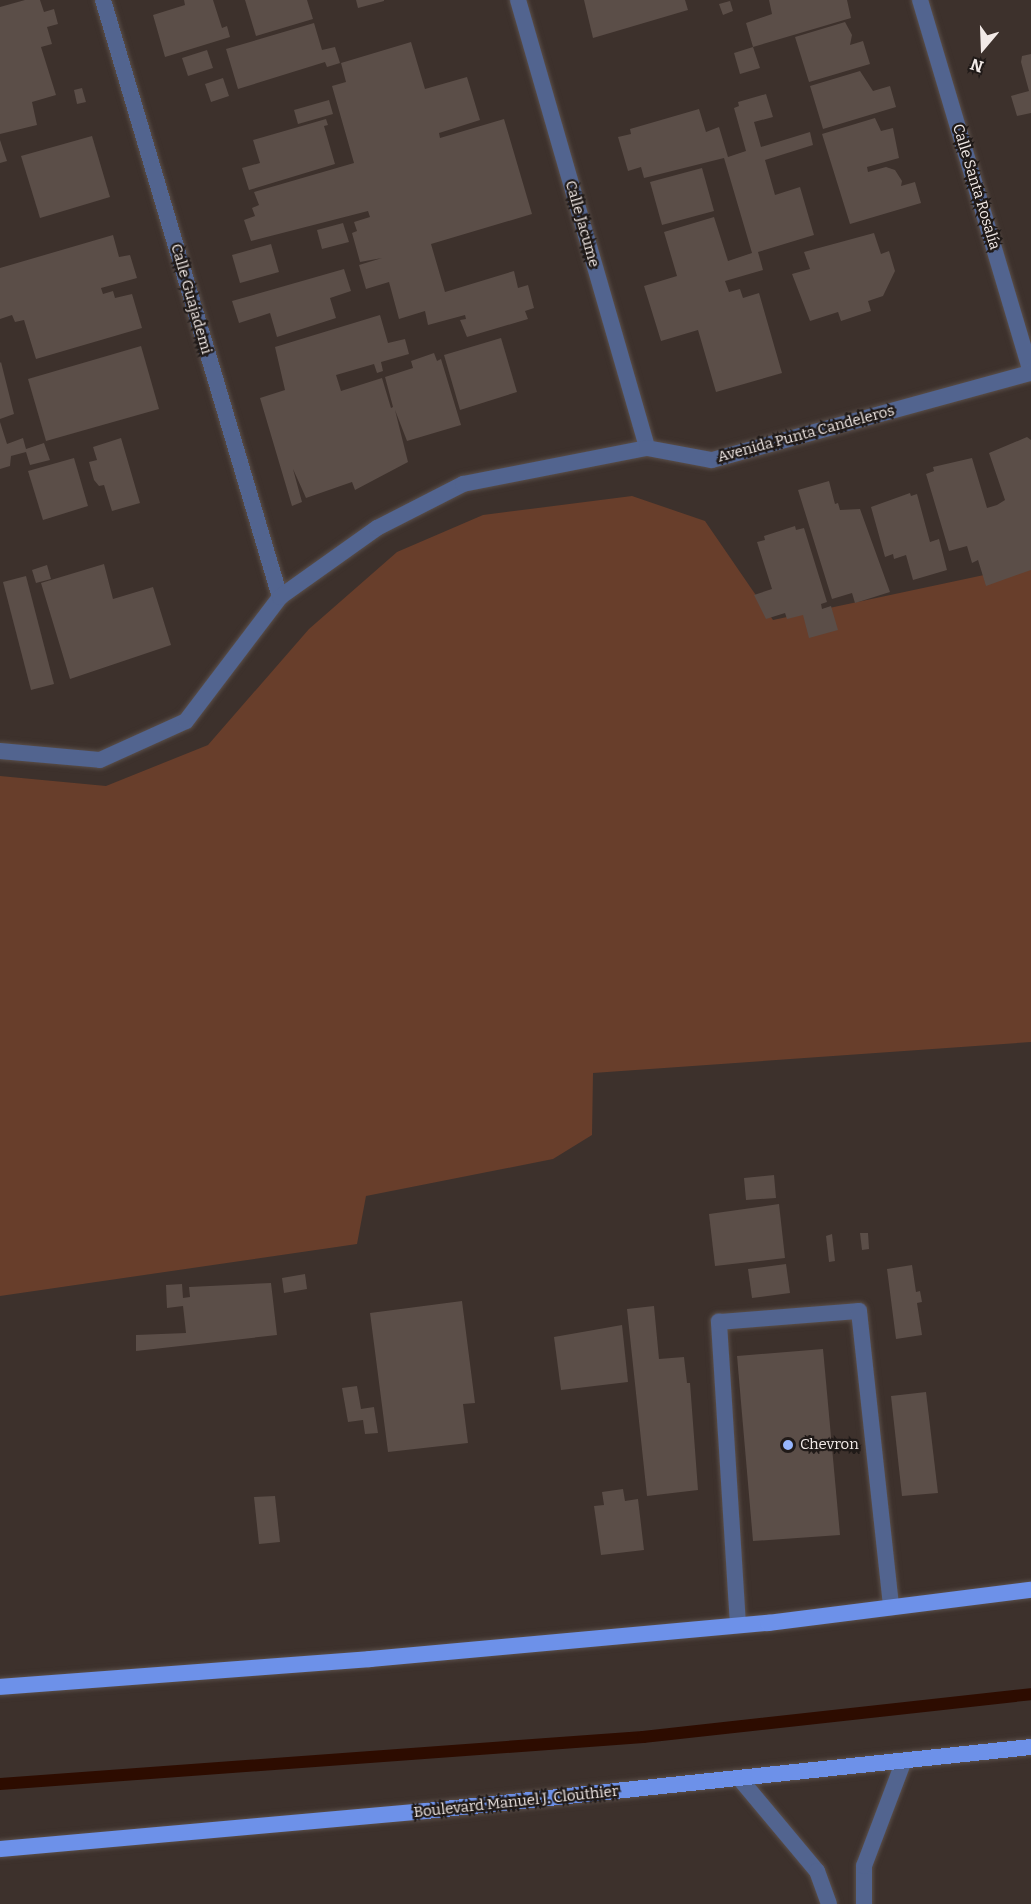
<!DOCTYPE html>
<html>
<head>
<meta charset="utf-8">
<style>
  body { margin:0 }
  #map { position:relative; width:1031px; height:1904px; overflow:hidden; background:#3d312c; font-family:Bitter,serif }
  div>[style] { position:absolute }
  .green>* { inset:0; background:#683e2b }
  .stream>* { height:12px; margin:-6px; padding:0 6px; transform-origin:6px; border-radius:6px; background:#2d0c00 }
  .building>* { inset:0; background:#5b4e48 }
  .roads { filter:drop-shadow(0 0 2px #5a4f4a) drop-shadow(0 0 2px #5a4f4a) }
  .service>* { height:16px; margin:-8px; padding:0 8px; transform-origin:8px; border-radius:8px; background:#52648f }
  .minor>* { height:16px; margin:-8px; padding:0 8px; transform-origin:8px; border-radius:8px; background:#52648f }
  .primary>* { height:16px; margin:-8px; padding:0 8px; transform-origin:8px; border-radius:8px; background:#6d91e9 }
  .dots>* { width:16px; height:16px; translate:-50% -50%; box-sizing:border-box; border:3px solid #201a18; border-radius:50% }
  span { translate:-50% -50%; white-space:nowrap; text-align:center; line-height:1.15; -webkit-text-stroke:4.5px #201a18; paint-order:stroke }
  .street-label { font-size:15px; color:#f2eae7 }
  .poi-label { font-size:15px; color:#f2eae7 }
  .left { translate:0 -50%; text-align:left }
  .north { position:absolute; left:953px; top:18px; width:60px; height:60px; -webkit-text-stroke:4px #201a18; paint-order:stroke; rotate:199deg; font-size:16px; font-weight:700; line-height:24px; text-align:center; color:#f2eae7 }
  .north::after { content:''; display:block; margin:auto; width:21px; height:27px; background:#f2eae7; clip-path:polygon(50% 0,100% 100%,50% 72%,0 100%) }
</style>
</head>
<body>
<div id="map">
  <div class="green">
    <i style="clip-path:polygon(632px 496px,705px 521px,773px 620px,1031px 565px,1031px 1042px,593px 1073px,592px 1135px,553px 1159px,366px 1196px,357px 1244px,0 1296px,0 776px,106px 786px,208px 745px,309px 629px,397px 552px,483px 515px)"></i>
  </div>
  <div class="stream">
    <i style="left:0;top:1784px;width:645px;rotate:-4.18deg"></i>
    <i style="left:643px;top:1737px;width:390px;rotate:-6.3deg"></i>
  </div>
  <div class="building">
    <i style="clip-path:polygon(25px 0,40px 0,44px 12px,54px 9px,58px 24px,47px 27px,52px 44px,41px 47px,56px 95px,32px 102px,37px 125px,0 134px,0 7px)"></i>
    <i style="clip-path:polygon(184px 0,213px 0,222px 28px,227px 26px,230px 37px,165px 57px,153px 15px,185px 5px)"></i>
    <i style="clip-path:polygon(245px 0,307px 0,313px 19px,256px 36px)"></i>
    <i style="clip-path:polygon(356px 0,384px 0,384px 1px,358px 8px)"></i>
    <i style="clip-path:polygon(584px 0,685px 0,688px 10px,593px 38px)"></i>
    <i style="clip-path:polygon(769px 0,847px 0,851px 18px,753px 47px,746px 23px,772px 14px)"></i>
    <i style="clip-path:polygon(730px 1px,733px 11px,723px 15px,719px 4px)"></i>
    <i style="clip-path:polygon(845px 22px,852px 35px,850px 45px,863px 41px,870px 64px,809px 82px,795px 37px)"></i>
    <i style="clip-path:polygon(314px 23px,322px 50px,335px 47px,340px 63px,327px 67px,325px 62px,238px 89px,226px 49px)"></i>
    <i style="clip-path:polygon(411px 42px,425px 89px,467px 77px,480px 120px,439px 133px,440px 138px,504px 119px,532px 214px,431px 244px,445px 292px,514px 271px,518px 288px,528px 285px,534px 308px,525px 311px,528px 319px,467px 337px,460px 320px,466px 319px,465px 315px,428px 325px,425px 311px,399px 319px,389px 282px,366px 289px,359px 265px,382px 258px,360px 262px,352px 233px,357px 231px,354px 222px,370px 217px,368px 211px,251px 241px,244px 220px,255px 216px,252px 208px,259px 205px,254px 192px,354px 163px,332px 86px,346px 82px,341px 63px)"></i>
    <i style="clip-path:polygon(753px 47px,760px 68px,740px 74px,734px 53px)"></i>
    <i style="clip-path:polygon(207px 50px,213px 68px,188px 76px,182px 58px)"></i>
    <i style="clip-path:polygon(1031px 54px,1031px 113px,1017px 116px,1011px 96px,1029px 91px,1021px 62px,1022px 56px)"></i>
    <i style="clip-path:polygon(860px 71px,873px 91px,890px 86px,896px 107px,823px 129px,810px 86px)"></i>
    <i style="clip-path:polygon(223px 78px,229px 96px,211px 102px,205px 84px)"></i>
    <i style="clip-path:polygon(82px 88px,86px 102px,77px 104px,74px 90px)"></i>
    <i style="clip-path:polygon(766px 94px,773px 117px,754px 122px,761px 147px,810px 132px,813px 145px,765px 160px,775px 195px,800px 187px,814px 235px,758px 252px,763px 270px,725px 281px,729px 292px,740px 289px,743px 298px,759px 293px,782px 373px,716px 392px,698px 330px,661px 341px,644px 286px,677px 276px,664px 232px,714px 217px,728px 261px,752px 253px,724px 158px,644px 178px,641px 167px,628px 171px,618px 137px,631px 134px,630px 129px,699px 109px,706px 132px,719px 127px,728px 157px,746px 151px,734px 108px,739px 106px,738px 102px)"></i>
    <i style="clip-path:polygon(329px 100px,333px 114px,298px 124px,294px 110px)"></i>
    <i style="clip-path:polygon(875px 118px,881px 131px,893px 128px,899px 158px,867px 167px,868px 172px,886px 167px,895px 170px,902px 181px,901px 186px,915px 182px,921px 203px,850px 224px,822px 134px)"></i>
    <i style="clip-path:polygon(326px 119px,328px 125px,324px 126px,335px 164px,249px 190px,242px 168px,260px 163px,253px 140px)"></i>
    <i style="clip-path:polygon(92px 136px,110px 197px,40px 218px,21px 156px)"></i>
    <i style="clip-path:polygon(0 140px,7px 161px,0 163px)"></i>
    <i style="clip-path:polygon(702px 168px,714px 211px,662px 225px,650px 182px)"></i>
    <i style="clip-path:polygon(343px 223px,349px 242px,322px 249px,317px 230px)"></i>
    <i style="clip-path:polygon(874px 233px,881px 254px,889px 251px,895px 271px,883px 296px,868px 301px,871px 311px,841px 321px,838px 312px,810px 321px,792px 274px,810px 269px,804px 252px)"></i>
    <i style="clip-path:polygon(113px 235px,119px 257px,130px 255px,137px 278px,101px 288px,103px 294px,113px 291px,115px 298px,132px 294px,142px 328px,36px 359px,24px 320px,15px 322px,12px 315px,0 319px,0 268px)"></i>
    <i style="clip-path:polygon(271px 244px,279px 272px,240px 283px,232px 255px)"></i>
    <i style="clip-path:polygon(344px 269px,351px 291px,330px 298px,336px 318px,277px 337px,270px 313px,239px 323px,232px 301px)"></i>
    <i style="clip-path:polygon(380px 315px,388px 343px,405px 339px,409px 354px,381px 362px,383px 371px,377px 373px,374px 364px,336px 375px,341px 391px,382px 378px,391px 408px,393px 407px,385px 377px,413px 368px,411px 361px,434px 353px,437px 361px,441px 359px,461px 425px,407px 441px,395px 410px,408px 462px,355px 490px,352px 482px,306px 498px,293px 469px,302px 502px,292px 506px,260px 398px,285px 390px,275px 347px)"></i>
    <i style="clip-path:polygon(501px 338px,517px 392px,460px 410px,444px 355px)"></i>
    <i style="clip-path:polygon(141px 346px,159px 409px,46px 441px,28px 379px)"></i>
    <i style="clip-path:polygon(1px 362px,14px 414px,0 419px,0 363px)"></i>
    <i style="clip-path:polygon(0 422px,7px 444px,23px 438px,26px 449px,44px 443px,50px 460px,30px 465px,26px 452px,11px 456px,10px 466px,0 469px)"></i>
    <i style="clip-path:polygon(1027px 437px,1031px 440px,1031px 570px,986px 586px,978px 560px,972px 563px,967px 546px,949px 551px,926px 474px,934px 471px,933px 467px,972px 458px,987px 508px,997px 505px,1005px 500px,989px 453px)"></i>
    <i style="clip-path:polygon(121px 438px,140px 503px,112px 511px,104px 485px,99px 486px,94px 480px,89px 462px,97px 460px,93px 447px)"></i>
    <i style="clip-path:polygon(74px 458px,88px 506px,43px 520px,28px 471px)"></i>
    <i style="clip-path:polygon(829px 481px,835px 504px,838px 503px,840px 510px,860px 509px,890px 592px,855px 603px,852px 593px,832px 599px,798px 490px)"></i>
    <i style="clip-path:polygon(910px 493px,911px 496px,917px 494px,930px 542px,939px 539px,947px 570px,913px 580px,906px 555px,894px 559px,893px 554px,885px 557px,871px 507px)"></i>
    <i style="clip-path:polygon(795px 526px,796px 530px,804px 528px,827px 602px,821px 604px,822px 609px,831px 606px,838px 630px,809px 638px,803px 615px,787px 619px,785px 613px,766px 619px,754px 595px,772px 589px,757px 542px,765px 540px,764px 536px)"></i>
    <i style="clip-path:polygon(104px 564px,113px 599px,153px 587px,171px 645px,70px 679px,41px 583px)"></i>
    <i style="clip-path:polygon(47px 565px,51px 579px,36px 583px,32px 570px)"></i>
    <i style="clip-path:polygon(26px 576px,54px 684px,31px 690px,3px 582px)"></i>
    <i style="clip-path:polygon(774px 1175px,776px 1198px,746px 1200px,744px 1178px)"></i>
    <i style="clip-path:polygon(779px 1204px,785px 1258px,715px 1266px,709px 1214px)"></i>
    <i style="clip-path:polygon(860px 1233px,868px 1233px,869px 1249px,862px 1250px)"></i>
    <i style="clip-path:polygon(832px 1234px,835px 1261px,829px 1262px,826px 1236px)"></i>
    <i style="clip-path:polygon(786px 1264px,790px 1293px,752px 1298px,748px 1269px)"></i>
    <i style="clip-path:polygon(912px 1265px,916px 1292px,920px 1291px,922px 1302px,917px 1303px,922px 1335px,896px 1339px,887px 1269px)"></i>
    <i style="clip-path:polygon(305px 1274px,307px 1289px,284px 1293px,282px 1278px)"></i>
    <i style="clip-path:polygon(271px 1283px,277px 1335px,136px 1351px,136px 1335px,186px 1333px,183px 1306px,167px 1308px,166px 1285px,182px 1284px,183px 1298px,190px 1297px,189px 1287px)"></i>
    <i style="clip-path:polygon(462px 1301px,475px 1403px,463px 1404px,468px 1443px,388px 1452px,370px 1313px)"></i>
    <i style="clip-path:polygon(654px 1306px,659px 1359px,684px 1357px,687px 1383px,690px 1383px,698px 1490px,647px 1496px,627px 1309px)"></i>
    <i style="clip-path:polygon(622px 1325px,628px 1382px,561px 1390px,554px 1337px)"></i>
    <i style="clip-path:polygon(823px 1349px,840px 1535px,753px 1541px,737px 1356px)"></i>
    <i style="clip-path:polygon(357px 1386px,361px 1409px,374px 1407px,378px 1433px,365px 1434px,363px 1420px,348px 1422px,342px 1388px)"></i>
    <i style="clip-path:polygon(926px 1392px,938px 1493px,902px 1496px,891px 1396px)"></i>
    <i style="clip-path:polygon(623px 1489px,625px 1501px,638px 1499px,644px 1550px,601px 1555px,594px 1506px,604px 1505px,602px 1492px)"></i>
    <i style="clip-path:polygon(275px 1496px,280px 1542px,259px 1544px,254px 1497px)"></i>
  </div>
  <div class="roads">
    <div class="service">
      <i style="left:738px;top:1625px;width:304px;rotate:-93.6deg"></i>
      <i style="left:719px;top:1322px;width:140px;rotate:-4.5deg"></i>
      <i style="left:859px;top:1311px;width:298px;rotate:83.8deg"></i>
    </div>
    <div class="minor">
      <i style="left:103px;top:0;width:623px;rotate:73.49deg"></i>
      <i style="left:518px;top:0;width:466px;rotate:73.9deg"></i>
      <i style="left:920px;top:0;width:389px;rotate:73.4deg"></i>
      <i style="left:0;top:751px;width:100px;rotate:5.1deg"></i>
      <i style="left:100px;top:760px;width:94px;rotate:-24.4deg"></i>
      <i style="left:186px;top:721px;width:156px;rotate:-52.8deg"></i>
      <i style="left:280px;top:597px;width:119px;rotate:-35.4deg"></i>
      <i style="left:377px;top:528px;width:97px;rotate:-27.1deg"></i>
      <i style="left:463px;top:484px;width:187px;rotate:-11.1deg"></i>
      <i style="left:647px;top:448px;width:66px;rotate:10.5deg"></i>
      <i style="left:712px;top:460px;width:331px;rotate:-15.3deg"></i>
      <i style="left:740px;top:1779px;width:120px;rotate:50.1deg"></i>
      <i style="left:817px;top:1871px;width:35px;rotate:70deg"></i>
      <i style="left:864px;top:1904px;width:38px;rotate:-90deg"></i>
      <i style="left:864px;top:1866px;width:110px;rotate:-69.3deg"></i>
    </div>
    <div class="primary">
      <i style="left:0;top:1687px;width:371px;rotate:-4.3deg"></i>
      <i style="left:370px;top:1659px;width:400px;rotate:-5.2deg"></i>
      <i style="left:768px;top:1623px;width:265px;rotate:-7.2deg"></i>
      <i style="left:0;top:1849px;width:428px;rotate:-5.1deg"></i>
      <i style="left:426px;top:1811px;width:608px;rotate:-6.04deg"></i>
    </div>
  </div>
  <div class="dots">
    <i style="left:788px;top:1445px;background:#97b6fd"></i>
  </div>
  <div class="street-label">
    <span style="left:976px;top:187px;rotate:73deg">Calle Santa Rosalía</span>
    <span style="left:582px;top:224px;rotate:74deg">Calle Jacume</span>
    <span style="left:191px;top:299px;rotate:74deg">Calle Guajademi</span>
    <span style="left:806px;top:434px;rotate:-15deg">Avenida Punta Candeleros</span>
    <span style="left:516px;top:1802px;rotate:-6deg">Boulevard Manuel J. Clouthier</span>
  </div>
  <div class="poi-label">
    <span class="left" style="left:800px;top:1445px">Chevron</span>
  </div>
  <div class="north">N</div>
</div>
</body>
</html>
